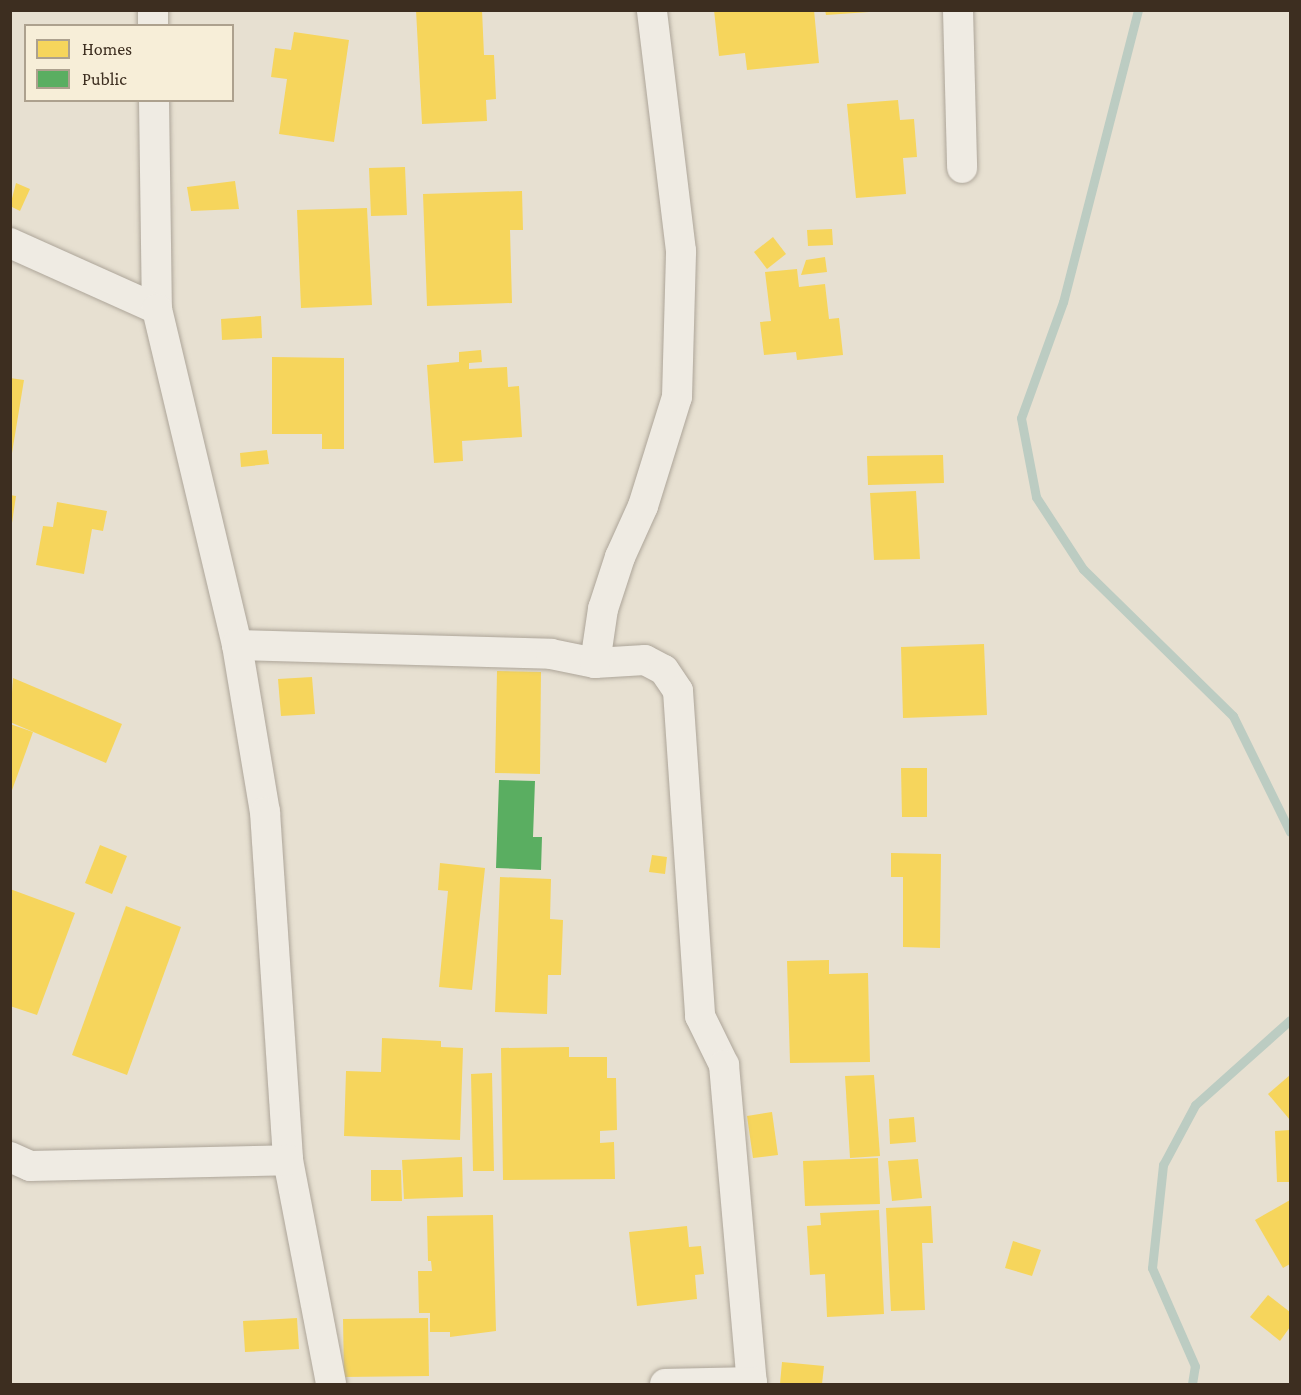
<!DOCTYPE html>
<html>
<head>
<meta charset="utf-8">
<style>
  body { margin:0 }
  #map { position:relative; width:1301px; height:1395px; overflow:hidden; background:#e7e0d1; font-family:"Crimson Pro",serif }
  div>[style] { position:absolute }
  .homes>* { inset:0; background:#f6d55c }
  .public>* { inset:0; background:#5aae61 }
  .stream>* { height:9px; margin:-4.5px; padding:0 4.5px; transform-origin:4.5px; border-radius:4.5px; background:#bcccc2 }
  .roads { filter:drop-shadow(0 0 2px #ada599) drop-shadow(0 0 2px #ada599) }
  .minor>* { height:30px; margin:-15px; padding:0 15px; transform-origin:15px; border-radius:15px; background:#efebe3 }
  span { translate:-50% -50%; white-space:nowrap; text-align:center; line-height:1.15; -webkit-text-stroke:6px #f7eed8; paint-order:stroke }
  .frame { position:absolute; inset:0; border:12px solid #3d2e20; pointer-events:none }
  .legend { position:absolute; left:24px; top:24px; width:210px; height:78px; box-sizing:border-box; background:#f7eed8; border:2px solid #ada18e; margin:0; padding:8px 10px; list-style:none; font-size:18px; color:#3d2e20 }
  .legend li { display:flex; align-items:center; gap:12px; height:30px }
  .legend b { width:30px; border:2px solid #ada18e }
</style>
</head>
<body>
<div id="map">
  <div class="homes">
    <i style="clip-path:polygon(416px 10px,482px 10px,484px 55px,494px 55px,496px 99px,486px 100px,487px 121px,422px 124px)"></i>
    <i style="clip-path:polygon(714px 10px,814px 10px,819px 63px,747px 70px,745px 53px,719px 56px)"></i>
    <i style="clip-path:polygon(825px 10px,869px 10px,869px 12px,826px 15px)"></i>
    <i style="clip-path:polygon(294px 32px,349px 40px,334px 142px,279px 134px,287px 79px,271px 77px,275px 48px,291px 50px)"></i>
    <i style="clip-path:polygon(898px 100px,900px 120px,914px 119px,917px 157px,903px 158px,906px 194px,856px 198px,847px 104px)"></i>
    <i style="clip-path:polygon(405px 167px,407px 215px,371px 216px,369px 168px)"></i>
    <i style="clip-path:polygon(235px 181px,239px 209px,191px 211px,187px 187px)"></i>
    <i style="clip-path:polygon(16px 183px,30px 189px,20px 211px,10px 206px)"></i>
    <i style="clip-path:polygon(522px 191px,523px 230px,510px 230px,512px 303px,427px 306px,423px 194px)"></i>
    <i style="clip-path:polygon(367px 208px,372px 305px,301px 308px,297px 210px)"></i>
    <i style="clip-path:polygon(832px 229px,833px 245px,808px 246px,807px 230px)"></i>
    <i style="clip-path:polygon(773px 237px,786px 254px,767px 269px,754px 252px)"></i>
    <i style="clip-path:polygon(825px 257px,827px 272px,801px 275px,806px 260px)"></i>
    <i style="clip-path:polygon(797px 269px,799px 287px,825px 284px,829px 319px,839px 318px,843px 355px,797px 360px,796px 352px,764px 355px,760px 322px,771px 321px,765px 272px)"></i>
    <i style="clip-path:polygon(261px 316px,262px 338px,222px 340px,221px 319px)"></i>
    <i style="clip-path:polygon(481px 350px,482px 362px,469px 363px,469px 369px,507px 367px,508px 387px,519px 386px,522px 437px,462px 441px,463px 461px,434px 463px,427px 365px,459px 362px,459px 352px)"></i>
    <i style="clip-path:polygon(272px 357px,344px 358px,344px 449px,322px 449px,322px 434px,272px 434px)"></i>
    <i style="clip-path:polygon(10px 378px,24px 380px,12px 453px,10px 452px)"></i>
    <i style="clip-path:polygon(267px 450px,269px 464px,241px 467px,240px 453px)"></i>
    <i style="clip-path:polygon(943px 455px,944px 483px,868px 485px,867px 456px)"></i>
    <i style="clip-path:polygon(916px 491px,920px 559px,874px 560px,870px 493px)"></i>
    <i style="clip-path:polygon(10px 495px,16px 496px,12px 523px,10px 523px)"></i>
    <i style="clip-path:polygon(57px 502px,107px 511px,103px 531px,92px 529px,84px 574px,36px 565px,43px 526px,53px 527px)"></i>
    <i style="clip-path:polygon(984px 644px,987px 715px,903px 718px,901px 647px)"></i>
    <i style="clip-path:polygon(497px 671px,541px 672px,540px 774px,495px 773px)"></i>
    <i style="clip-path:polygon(312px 677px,315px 714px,281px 716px,278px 679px)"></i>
    <i style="clip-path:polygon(13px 678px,122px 724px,106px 763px,10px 722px)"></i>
    <i style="clip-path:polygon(10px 724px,33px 732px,11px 793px,10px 793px)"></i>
    <i style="clip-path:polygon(901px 768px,927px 768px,927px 817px,902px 817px)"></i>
    <i style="clip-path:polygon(100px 845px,127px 856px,112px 894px,85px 883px)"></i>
    <i style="clip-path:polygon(891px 853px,941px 854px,940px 948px,903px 947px,903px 877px,891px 877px)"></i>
    <i style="clip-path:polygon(652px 855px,667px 857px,665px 874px,649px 872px)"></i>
    <i style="clip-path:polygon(440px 863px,485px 868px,472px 990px,439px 987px,448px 891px,438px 890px)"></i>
    <i style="clip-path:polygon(500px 877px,551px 879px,550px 919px,563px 920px,561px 975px,548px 975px,547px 1014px,495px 1012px)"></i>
    <i style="clip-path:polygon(10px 889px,75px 913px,37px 1015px,10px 1006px)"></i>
    <i style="clip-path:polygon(126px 906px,181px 927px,127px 1075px,72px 1055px)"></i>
    <i style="clip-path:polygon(829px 960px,829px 974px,868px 973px,870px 1062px,790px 1063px,787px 961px)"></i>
    <i style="clip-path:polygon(382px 1038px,441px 1041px,441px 1047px,463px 1048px,460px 1140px,344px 1136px,346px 1071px,381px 1072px)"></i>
    <i style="clip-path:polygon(569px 1047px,569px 1057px,607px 1057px,607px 1078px,616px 1078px,617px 1130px,600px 1131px,600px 1143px,614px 1142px,615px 1179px,503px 1180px,501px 1048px)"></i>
    <i style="clip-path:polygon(492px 1073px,494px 1171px,473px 1171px,471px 1074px)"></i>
    <i style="clip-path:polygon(874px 1075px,880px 1156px,850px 1158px,845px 1076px)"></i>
    <i style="clip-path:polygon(1290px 1075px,1290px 1120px,1268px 1094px)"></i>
    <i style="clip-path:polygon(772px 1112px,778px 1155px,753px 1158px,747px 1116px)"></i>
    <i style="clip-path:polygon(914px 1117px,916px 1142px,890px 1144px,889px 1119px)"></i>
    <i style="clip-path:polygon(1290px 1130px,1290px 1182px,1277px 1182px,1275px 1131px)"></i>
    <i style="clip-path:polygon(462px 1157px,463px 1197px,404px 1199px,402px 1160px)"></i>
    <i style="clip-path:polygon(878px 1158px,880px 1204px,805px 1206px,803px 1161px)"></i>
    <i style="clip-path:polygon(918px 1159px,922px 1198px,892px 1201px,888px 1161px)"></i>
    <i style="clip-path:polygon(371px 1170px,401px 1170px,402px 1201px,371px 1201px)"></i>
    <i style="clip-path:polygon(1290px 1200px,1290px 1264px,1283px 1268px,1255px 1220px)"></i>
    <i style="clip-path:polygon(931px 1206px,933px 1243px,922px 1243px,925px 1310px,891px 1311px,886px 1208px)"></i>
    <i style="clip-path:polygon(879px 1210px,884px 1314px,827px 1317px,825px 1274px,810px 1275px,807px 1226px,821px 1225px,820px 1213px)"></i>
    <i style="clip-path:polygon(493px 1215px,496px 1331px,450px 1337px,450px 1332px,430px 1332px,430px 1313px,419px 1313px,418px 1271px,432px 1271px,431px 1261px,428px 1261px,427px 1216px)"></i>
    <i style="clip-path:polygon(687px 1226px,689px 1247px,701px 1246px,704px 1274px,695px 1275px,697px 1299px,637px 1306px,629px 1232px)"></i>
    <i style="clip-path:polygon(1013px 1241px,1041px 1250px,1032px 1276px,1005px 1268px)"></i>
    <i style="clip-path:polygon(1268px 1295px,1290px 1312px,1290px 1327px,1280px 1341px,1250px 1317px)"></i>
    <i style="clip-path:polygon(297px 1318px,299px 1349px,245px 1352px,243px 1321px)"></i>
    <i style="clip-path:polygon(428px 1318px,429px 1376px,344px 1377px,343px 1319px)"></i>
    <i style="clip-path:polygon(782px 1362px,824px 1366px,822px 1384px,780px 1384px)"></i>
  </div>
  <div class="public">
    <i style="clip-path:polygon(499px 780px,535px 781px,533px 837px,542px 837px,541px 870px,496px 868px)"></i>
  </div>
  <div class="stream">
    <i style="left:1138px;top:10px;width:301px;rotate:104.4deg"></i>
    <i style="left:1063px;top:302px;width:123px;rotate:109.9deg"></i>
    <i style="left:1021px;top:418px;width:80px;rotate:79.2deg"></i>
    <i style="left:1036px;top:497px;width:86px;rotate:56.9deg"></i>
    <i style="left:1083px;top:569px;width:210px;rotate:44.4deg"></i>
    <i style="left:1233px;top:716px;width:129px;rotate:63.8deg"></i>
    <i style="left:1192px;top:1384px;width:18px;rotate:-81deg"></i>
    <i style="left:1195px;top:1366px;width:107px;rotate:-113.7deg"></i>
    <i style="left:1152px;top:1268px;width:104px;rotate:-83.9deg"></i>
    <i style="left:1163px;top:1165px;width:68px;rotate:-61.9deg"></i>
    <i style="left:1195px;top:1105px;width:127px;rotate:-41.8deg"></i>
  </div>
  <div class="roads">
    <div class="minor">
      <i style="left:153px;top:10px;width:16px;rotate:90deg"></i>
      <i style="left:958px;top:10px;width:158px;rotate:88.5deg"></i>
      <i style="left:154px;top:100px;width:209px;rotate:89.2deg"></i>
      <i style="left:10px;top:243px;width:161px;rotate:24.2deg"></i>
      <i style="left:157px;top:309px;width:345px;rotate:76.6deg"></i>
      <i style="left:237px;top:645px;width:169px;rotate:80.5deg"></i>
      <i style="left:265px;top:812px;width:349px;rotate:86.2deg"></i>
      <i style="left:288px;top:1160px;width:228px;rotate:79.1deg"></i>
      <i style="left:237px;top:645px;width:314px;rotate:1.6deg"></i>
      <i style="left:551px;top:654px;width:45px;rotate:11.6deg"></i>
      <i style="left:595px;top:663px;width:50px;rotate:-3.4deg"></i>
      <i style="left:645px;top:660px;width:21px;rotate:28deg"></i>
      <i style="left:664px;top:670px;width:25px;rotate:56deg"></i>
      <i style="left:678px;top:691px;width:326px;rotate:86.1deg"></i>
      <i style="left:700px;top:1016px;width:55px;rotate:63.9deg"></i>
      <i style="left:724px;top:1065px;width:320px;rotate:85deg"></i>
      <i style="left:595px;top:663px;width:55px;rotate:-81.6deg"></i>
      <i style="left:603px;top:609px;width:55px;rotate:-71.9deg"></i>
      <i style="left:620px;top:557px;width:56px;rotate:-65.7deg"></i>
      <i style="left:643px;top:506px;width:114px;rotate:-72.7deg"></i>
      <i style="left:677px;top:397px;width:146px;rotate:-88.4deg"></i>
      <i style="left:681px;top:251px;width:243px;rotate:-96.9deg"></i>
      <i style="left:10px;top:1157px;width:22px;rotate:24deg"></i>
      <i style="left:30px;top:1166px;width:258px;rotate:-1.3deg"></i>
      <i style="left:665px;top:1384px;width:87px;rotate:-1.3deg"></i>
    </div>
  </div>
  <div class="frame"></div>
  <ul class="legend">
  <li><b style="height:16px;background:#f6d55c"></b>Homes</li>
  <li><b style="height:16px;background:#5aae61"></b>Public</li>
  </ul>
</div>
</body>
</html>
